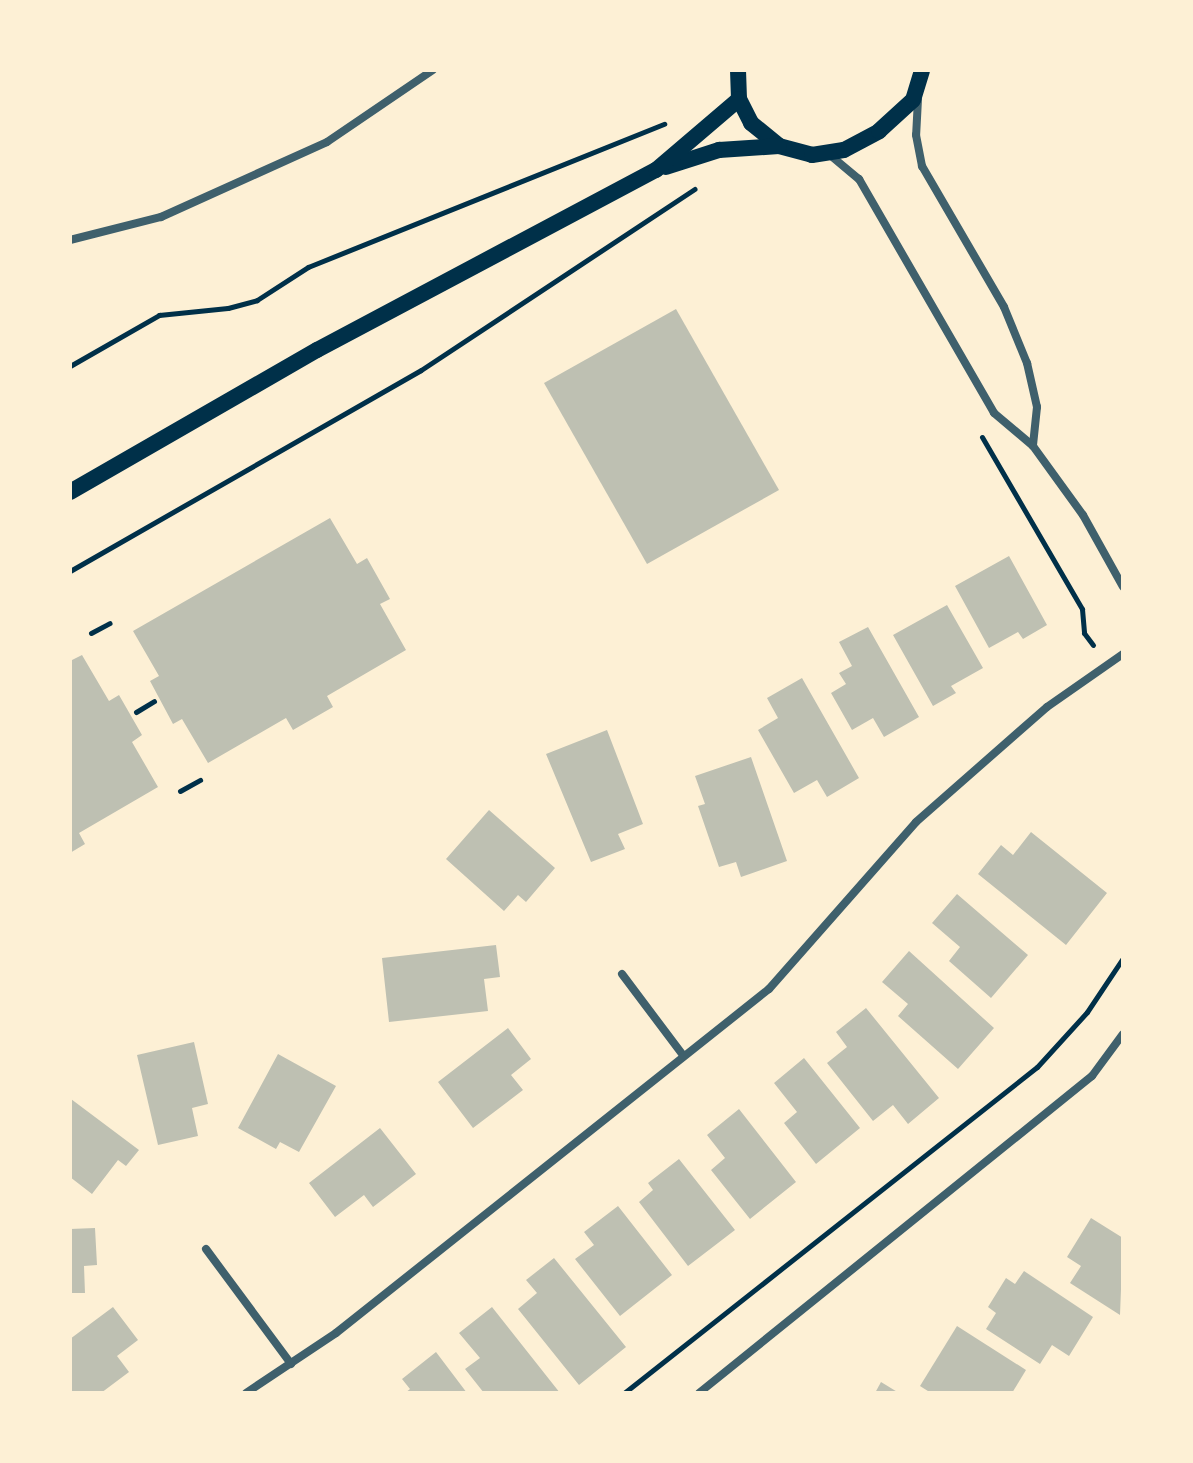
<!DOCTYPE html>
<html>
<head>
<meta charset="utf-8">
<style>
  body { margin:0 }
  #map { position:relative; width:1193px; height:1463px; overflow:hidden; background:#fdf0d5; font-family:"Public Sans",sans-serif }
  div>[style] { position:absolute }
  .building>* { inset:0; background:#bec0b2 }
  .path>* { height:5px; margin:-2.5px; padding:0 2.5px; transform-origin:2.5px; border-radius:2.5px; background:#003049 }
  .minor>* { height:8px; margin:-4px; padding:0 4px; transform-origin:4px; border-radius:4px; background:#3f606c }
  .secondary>* { height:16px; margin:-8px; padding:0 8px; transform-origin:8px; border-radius:8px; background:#003049 }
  span { translate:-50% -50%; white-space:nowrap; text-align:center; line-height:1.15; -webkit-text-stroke:7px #fdf0d5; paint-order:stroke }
  .frame { position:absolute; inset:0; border:72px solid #fdf0d5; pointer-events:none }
</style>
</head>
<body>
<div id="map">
  <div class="building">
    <i style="clip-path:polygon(676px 309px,779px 490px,647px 564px,544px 383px)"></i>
    <i style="clip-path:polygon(330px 518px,357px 564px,367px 558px,390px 599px,380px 604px,406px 650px,327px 696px,333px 707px,293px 730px,286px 718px,208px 763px,182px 719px,173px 724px,150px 681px,159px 676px,133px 631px)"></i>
    <i style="clip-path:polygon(1009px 556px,1047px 625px,1023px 639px,1018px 632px,989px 648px,955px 586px)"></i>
    <i style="clip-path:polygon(947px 605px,983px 668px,951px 686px,956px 693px,933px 706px,893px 635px)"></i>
    <i style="clip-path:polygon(868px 627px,919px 717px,884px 737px,873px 718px,852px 730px,831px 693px,846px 684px,839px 673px,852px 666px,839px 642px)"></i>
    <i style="clip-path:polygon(82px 655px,109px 701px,119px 695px,142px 735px,132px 742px,158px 787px,79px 833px,85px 844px,70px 853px,70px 661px)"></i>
    <i style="clip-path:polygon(802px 678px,859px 778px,827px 797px,817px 780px,794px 793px,758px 730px,778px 718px,767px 698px)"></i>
    <i style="clip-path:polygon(607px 730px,643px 824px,618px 834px,625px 849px,591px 862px,546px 754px)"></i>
    <i style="clip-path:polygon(751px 757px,787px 861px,741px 877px,736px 862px,719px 867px,698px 806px,705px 804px,695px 776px)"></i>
    <i style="clip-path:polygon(489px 810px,555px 868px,526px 902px,518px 895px,504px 911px,446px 859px)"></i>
    <i style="clip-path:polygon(1031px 832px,1107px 893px,1066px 945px,978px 874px,1001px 845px,1013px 855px)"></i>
    <i style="clip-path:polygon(957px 894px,1028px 955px,991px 998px,949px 961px,960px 947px,932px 923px)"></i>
    <i style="clip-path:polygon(496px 945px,500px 977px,484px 979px,488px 1011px,389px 1022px,382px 958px)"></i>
    <i style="clip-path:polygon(909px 951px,994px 1028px,958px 1069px,898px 1016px,908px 1004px,882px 982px)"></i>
    <i style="clip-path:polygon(866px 1008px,939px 1098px,908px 1124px,893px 1105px,873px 1121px,827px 1063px,847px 1047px,836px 1032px)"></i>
    <i style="clip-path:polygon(508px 1028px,531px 1059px,511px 1075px,523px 1090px,473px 1128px,438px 1082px)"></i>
    <i style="clip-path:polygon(194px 1042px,208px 1104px,192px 1108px,198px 1136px,158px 1145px,137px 1055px)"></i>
    <i style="clip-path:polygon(278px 1054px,336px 1086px,299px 1152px,280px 1142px,276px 1149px,238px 1128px)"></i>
    <i style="clip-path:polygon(804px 1058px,860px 1128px,816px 1164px,784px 1123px,797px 1112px,774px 1083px)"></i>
    <i style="clip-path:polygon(71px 1099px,139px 1150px,126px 1166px,118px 1160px,92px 1194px,70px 1177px)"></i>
    <i style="clip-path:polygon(739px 1109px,796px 1182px,750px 1219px,711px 1170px,725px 1158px,707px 1135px)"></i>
    <i style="clip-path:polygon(380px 1128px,416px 1174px,373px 1207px,364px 1195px,335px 1217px,309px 1183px)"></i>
    <i style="clip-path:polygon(679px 1159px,735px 1230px,688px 1266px,639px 1202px,653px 1190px,648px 1183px)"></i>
    <i style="clip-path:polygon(618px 1206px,672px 1275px,620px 1316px,575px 1259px,594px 1245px,584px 1232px)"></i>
    <i style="clip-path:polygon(1091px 1218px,1123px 1238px,1120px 1315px,1070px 1283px,1081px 1266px,1067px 1257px)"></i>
    <i style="clip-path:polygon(95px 1228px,97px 1265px,84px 1266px,85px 1293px,70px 1293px,70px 1229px)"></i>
    <i style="clip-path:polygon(554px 1258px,626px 1347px,579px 1385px,518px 1309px,537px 1293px,526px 1280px)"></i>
    <i style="clip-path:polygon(1024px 1271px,1093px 1317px,1069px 1356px,1052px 1345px,1040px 1364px,986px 1329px,996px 1313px,988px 1307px,1006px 1278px,1015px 1284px)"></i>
    <i style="clip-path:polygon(113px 1307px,138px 1340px,117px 1356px,129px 1372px,101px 1393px,70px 1393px,70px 1339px)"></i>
    <i style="clip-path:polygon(492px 1307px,560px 1393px,484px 1393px,465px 1369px,480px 1358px,459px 1333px)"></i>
    <i style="clip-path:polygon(957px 1326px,1026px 1370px,1012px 1393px,931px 1393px,920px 1386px)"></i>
    <i style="clip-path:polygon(436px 1352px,467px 1393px,405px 1393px,410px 1389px,402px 1379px)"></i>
    <i style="clip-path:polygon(881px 1382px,899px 1393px,875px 1393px)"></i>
  </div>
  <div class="path">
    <i style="left:70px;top:366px;width:103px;rotate:-29.8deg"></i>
    <i style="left:159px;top:315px;width:69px;rotate:-5.8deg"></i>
    <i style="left:228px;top:308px;width:30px;rotate:-15deg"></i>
    <i style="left:257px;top:300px;width:61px;rotate:-32.9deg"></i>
    <i style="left:308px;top:267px;width:384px;rotate:-21.9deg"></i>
    <i style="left:982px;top:437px;width:199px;rotate:59.8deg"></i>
    <i style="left:1082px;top:609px;width:24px;rotate:85deg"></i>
    <i style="left:1084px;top:633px;width:15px;rotate:53deg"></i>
    <i style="left:70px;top:571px;width:404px;rotate:-29.8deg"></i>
    <i style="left:421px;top:370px;width:328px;rotate:-33.5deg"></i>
    <i style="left:91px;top:633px;width:21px;rotate:-28deg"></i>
    <i style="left:136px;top:712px;width:21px;rotate:-31deg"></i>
    <i style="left:180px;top:791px;width:23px;rotate:-29deg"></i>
    <i style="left:624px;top:1393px;width:526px;rotate:-38.29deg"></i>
    <i style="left:1037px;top:1067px;width:74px;rotate:-47.7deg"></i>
    <i style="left:1087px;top:1012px;width:65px;rotate:-56.3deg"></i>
  </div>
  <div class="minor">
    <i style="left:918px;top:99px;width:36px;rotate:93deg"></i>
    <i style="left:916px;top:135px;width:32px;rotate:79deg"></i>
    <i style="left:922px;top:166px;width:163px;rotate:59.8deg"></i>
    <i style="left:1004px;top:307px;width:61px;rotate:67.7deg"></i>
    <i style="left:1027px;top:363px;width:45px;rotate:77.2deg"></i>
    <i style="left:1037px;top:407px;width:39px;rotate:96deg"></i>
    <i style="left:830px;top:155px;width:38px;rotate:40deg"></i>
    <i style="left:859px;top:179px;width:270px;rotate:60deg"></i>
    <i style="left:994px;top:413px;width:51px;rotate:40.2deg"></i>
    <i style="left:1033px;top:446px;width:85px;rotate:54.1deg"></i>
    <i style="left:1083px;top:515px;width:82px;rotate:60.9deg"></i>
    <i style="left:70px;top:240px;width:94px;rotate:-14.2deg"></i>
    <i style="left:161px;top:217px;width:182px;rotate:-24.3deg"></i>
    <i style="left:327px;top:142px;width:128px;rotate:-34.2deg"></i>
    <i style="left:622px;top:974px;width:100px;rotate:53.1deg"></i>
    <i style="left:206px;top:1249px;width:143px;rotate:53.5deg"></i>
    <i style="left:246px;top:1393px;width:108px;rotate:-33.7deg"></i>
    <i style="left:336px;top:1333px;width:553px;rotate:-38.47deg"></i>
    <i style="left:769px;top:989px;width:222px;rotate:-48.6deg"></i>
    <i style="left:916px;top:822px;width:174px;rotate:-41.3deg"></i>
    <i style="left:1047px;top:707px;width:93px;rotate:-34.9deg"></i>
    <i style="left:699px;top:1393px;width:505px;rotate:-38.89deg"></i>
    <i style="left:1092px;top:1076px;width:52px;rotate:-53.6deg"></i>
  </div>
  <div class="secondary">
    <i style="left:738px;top:70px;width:29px;rotate:88deg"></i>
    <i style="left:739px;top:99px;width:27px;rotate:63deg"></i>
    <i style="left:751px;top:123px;width:36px;rotate:39deg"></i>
    <i style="left:779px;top:146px;width:34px;rotate:15deg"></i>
    <i style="left:812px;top:155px;width:32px;rotate:-9deg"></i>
    <i style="left:844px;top:150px;width:40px;rotate:-28deg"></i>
    <i style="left:879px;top:131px;width:46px;rotate:-42.4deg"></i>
    <i style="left:913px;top:100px;width:31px;rotate:-73deg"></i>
    <i style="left:666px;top:167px;width:56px;rotate:-17.8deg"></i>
    <i style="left:719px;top:150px;width:60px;rotate:-3.8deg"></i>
    <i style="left:70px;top:492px;width:285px;rotate:-29.9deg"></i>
    <i style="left:317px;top:350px;width:384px;rotate:-28deg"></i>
    <i style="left:656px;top:170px;width:109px;rotate:-40.5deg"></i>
  </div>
  <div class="frame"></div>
</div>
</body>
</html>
